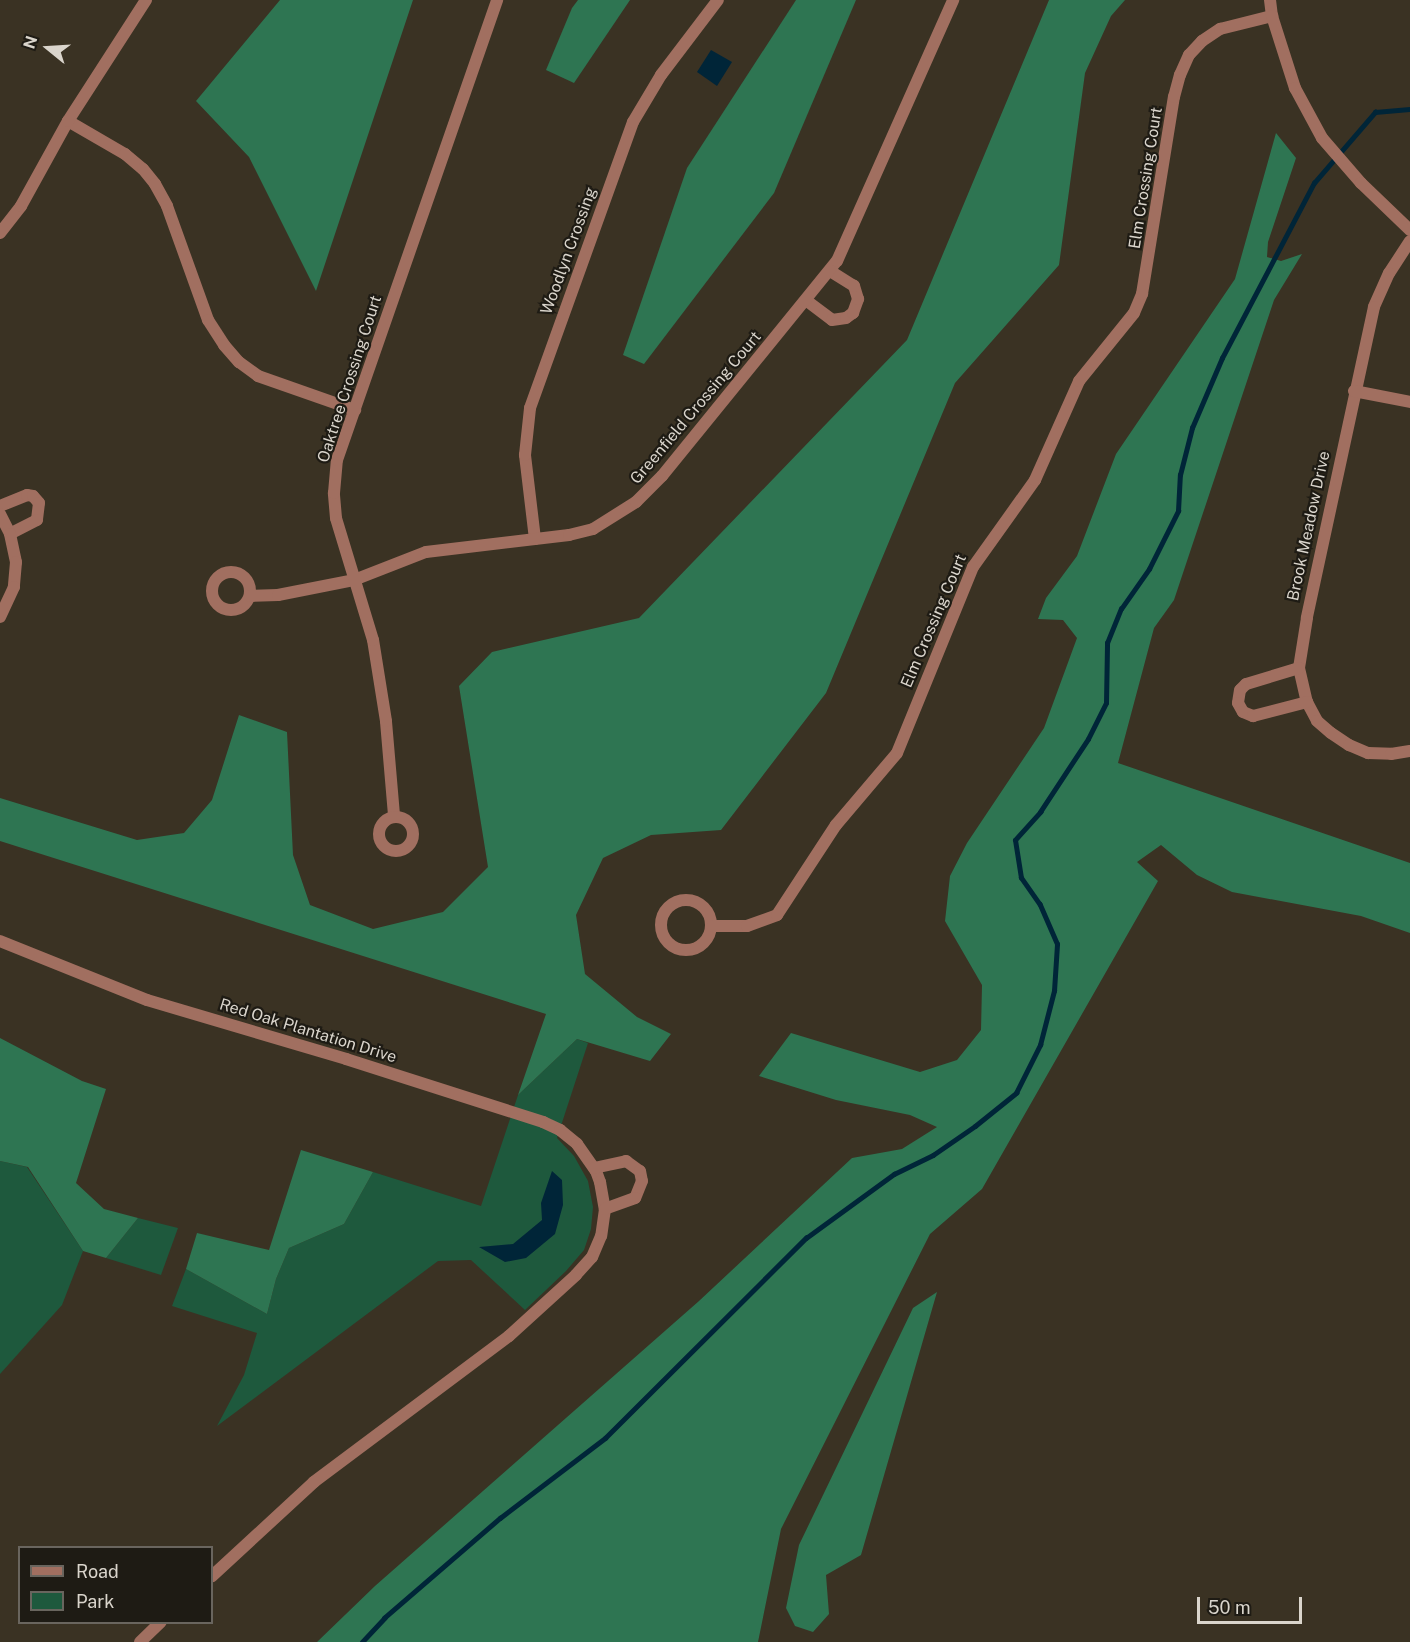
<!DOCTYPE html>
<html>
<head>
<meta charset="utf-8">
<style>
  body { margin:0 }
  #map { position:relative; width:1410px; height:1642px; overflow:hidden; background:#3a3223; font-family:"Public Sans",sans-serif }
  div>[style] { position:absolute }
  .green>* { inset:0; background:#1e593d }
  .forest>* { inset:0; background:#2e7552 }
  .water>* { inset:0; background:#002538 }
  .stream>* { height:4.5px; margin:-2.25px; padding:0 2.25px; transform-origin:2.25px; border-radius:2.25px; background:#002538 }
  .minor>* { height:12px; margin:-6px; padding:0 6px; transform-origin:6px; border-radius:6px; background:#a16f60 }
  .minor>.ring { margin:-6px; padding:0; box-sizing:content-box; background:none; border:12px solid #a16f60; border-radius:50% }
  .tertiary>* { height:12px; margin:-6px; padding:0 6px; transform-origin:6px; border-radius:6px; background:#a16f60 }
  span { translate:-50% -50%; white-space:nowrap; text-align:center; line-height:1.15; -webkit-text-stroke:4.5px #1e1b14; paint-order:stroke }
  .street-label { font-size:16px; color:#dad5cc }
  .legend { position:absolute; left:18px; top:1546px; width:195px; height:78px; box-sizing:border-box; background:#1e1b14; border:2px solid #69655e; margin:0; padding:8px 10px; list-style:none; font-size:18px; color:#dad5cc }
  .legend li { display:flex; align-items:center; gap:12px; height:30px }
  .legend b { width:30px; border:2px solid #69655e }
  .north { position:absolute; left:18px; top:18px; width:60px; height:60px; -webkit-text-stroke:4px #1e1b14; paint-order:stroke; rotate:288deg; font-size:16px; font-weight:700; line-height:24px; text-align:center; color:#dad5cc }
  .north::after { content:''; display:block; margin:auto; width:21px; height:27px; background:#dad5cc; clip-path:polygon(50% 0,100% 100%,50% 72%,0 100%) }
  .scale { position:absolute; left:1197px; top:1597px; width:105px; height:27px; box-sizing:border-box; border:3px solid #dad5cc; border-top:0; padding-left:8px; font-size:18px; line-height:21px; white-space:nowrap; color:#dad5cc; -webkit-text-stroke:4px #1e1b14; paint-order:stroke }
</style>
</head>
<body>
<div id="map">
  <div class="green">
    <i style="clip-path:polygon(577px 1039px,588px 1043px,557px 1138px,574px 1156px,588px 1181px,593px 1207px,591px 1229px,584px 1250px,566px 1271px,525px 1310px,471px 1260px,438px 1261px,217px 1426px,244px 1375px,257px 1333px,172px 1306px,186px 1269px,267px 1314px,276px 1279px,289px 1248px,344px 1224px,373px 1172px,481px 1206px,518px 1095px)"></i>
    <i style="clip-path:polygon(0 1161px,27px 1167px,83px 1251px,62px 1305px,0 1374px)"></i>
    <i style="clip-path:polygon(138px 1218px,178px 1228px,161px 1275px,106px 1258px)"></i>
  </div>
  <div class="forest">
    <i style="clip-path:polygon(280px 0,413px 0,316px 291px,249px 157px,196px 101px)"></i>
    <i style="clip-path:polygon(578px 0,630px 0,574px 83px,546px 70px,572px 8px)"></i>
    <i style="clip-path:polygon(796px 0,856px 0,774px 193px,644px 364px,623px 355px,687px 168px)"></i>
    <i style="clip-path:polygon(1049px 0,1125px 0,1111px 16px,1085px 73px,1059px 265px,955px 383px,826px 693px,721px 830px,651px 835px,603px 858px,576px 915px,585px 974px,637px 1017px,671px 1034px,650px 1061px,577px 1039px,518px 1095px,546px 1014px,0 841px,0 798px,137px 840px,184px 833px,212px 800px,239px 715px,287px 732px,293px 855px,310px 905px,373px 929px,443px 912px,488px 867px,459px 686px,492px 652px,639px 618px,907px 340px)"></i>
    <i style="clip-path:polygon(1276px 133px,1296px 158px,1268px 242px,1267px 257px,1281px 261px,1302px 254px,1274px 300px,1174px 600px,1154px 628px,1118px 763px,1410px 863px,1410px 933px,1361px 916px,1232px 892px,1197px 875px,1161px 845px,1137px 862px,1158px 881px,982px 1189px,930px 1234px,781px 1529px,758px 1642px,317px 1642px,375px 1586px,699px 1301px,852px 1158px,902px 1149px,937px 1127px,910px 1115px,836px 1100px,759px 1076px,791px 1033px,920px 1072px,957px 1060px,981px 1030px,982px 985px,945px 921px,950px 876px,967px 843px,1044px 728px,1077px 638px,1063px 620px,1038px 619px,1046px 598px,1077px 556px,1116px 454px,1235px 279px)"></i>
    <i style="clip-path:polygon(0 1038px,82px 1081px,106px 1089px,76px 1183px,104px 1209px,138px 1218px,106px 1258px,83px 1251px,28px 1167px,0 1161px)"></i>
    <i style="clip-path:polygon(301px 1150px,373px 1172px,344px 1224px,289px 1248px,276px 1279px,267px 1314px,186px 1269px,197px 1233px,269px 1250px)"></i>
    <i style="clip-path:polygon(937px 1292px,861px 1555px,826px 1575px,829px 1614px,813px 1632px,795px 1626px,786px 1608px,799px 1545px,913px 1308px)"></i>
  </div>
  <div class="water">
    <i style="clip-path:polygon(711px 50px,732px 62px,717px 86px,697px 72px)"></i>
    <i style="clip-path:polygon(552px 1171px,562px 1180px,563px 1205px,555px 1234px,526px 1258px,505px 1262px,479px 1247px,513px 1244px,542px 1220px,541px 1203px)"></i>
  </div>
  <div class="stream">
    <i style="left:362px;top:1642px;width:33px;rotate:-47deg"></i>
    <i style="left:384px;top:1618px;width:153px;rotate:-40.8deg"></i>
    <i style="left:500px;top:1518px;width:132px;rotate:-37.3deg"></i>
    <i style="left:605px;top:1438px;width:284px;rotate:-44.9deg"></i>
    <i style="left:806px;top:1238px;width:109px;rotate:-36deg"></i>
    <i style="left:894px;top:1174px;width:43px;rotate:-26deg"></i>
    <i style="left:933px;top:1155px;width:51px;rotate:-34.6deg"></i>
    <i style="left:975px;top:1126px;width:53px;rotate:-38.8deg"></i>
    <i style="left:1016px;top:1093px;width:54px;rotate:-63.4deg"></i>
    <i style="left:1040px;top:1045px;width:56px;rotate:-75.5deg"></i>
    <i style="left:1054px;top:991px;width:47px;rotate:-86.3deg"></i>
    <i style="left:1057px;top:944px;width:43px;rotate:-113.6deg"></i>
    <i style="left:1040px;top:905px;width:33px;rotate:-125deg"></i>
    <i style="left:1021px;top:878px;width:38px;rotate:-99deg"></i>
    <i style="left:1015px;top:840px;width:38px;rotate:-48deg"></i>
    <i style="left:1040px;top:812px;width:87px;rotate:-56.7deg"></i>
    <i style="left:1088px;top:739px;width:40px;rotate:-63.4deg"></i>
    <i style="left:1106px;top:703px;width:60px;rotate:-89deg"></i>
    <i style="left:1107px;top:643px;width:37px;rotate:-68deg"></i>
    <i style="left:1121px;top:609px;width:49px;rotate:-55deg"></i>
    <i style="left:1149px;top:569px;width:65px;rotate:-63.4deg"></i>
    <i style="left:1178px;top:511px;width:36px;rotate:-87deg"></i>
    <i style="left:1180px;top:475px;width:49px;rotate:-75.7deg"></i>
    <i style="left:1192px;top:428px;width:76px;rotate:-66.8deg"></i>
    <i style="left:1222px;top:358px;width:198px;rotate:-62.3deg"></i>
    <i style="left:1314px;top:183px;width:94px;rotate:-49.3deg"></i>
    <i style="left:1375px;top:112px;width:35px;rotate:-5deg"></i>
  </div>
  <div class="minor">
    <i style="left:68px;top:121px;width:66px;rotate:30.1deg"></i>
    <i style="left:125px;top:154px;width:23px;rotate:40deg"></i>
    <i style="left:143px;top:169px;width:19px;rotate:51deg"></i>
    <i style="left:155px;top:184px;width:25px;rotate:61deg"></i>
    <i style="left:167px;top:206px;width:121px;rotate:70.2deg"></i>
    <i style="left:208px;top:320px;width:30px;rotate:57deg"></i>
    <i style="left:224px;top:345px;width:23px;rotate:49deg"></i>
    <i style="left:239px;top:362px;width:24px;rotate:36deg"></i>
    <i style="left:258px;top:376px;width:103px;rotate:19.3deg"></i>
    <i style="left:0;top:233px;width:34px;rotate:-52deg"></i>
    <i style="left:21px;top:206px;width:97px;rotate:-61.1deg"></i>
    <i style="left:68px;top:121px;width:144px;rotate:-57.2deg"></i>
    <i style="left:1410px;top:241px;width:38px;rotate:123deg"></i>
    <i style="left:1389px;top:273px;width:37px;rotate:114deg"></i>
    <i style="left:1374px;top:307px;width:318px;rotate:102.2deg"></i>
    <i style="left:1307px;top:618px;width:51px;rotate:99.1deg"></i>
    <i style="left:1299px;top:668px;width:35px;rotate:77deg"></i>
    <i style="left:1307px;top:702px;width:21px;rotate:62deg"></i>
    <i style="left:1317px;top:721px;width:18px;rotate:41deg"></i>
    <i style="left:1331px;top:733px;width:22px;rotate:34deg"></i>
    <i style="left:1349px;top:745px;width:21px;rotate:23deg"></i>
    <i style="left:1368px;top:753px;width:23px;rotate:2deg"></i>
    <i style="left:1391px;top:754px;width:19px;rotate:-9deg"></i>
    <i style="left:807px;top:301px;width:31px;rotate:37deg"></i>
    <i style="left:832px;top:320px;width:14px;rotate:-8deg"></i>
    <i style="left:846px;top:318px;width:9px;rotate:-36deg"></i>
    <i style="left:853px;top:313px;width:15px;rotate:-70deg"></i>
    <i style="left:858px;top:299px;width:14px;rotate:-107deg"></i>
    <i style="left:854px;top:286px;width:28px;rotate:-148deg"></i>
    <i style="left:1354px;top:391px;width:57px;rotate:11.1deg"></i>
    <i style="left:0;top:506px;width:29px;rotate:-22deg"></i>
    <i style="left:27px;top:495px;width:6px;rotate:9deg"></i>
    <i style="left:33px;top:496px;width:9px;rotate:49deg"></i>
    <i style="left:39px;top:503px;width:17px;rotate:97deg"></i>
    <i style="left:37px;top:520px;width:30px;rotate:153deg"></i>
    <i style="left:0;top:514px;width:22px;rotate:63deg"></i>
    <i style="left:10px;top:534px;width:29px;rotate:78deg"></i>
    <i style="left:16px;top:562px;width:25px;rotate:95deg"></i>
    <i style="left:14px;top:587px;width:33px;rotate:115deg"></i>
    <i style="left:535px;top:539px;width:85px;rotate:-96.8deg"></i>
    <i style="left:525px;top:455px;width:47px;rotate:-83.9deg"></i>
    <i style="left:530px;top:408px;width:304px;rotate:-70.2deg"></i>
    <i style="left:633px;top:122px;width:55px;rotate:-59.2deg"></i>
    <i style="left:661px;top:75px;width:94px;rotate:-52.8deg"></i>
    <i class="ring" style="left:212px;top:572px;width:26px;height:26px"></i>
    <i style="left:250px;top:596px;width:28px;rotate:-2deg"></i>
    <i style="left:278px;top:595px;width:77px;rotate:-11.2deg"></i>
    <i style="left:354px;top:580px;width:77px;rotate:-21.3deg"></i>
    <i style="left:426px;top:552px;width:144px;rotate:-6.8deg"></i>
    <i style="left:569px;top:535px;width:25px;rotate:-14deg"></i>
    <i style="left:593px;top:529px;width:51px;rotate:-32.1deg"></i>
    <i style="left:636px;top:502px;width:37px;rotate:-45deg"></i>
    <i style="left:662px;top:476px;width:277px;rotate:-50.9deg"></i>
    <i style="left:837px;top:261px;width:286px;rotate:-66deg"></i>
    <i style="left:1299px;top:668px;width:55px;rotate:163.2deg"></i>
    <i style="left:1246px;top:684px;width:8px;rotate:135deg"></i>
    <i style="left:1240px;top:690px;width:13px;rotate:99deg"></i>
    <i style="left:1238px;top:703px;width:10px;rotate:61deg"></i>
    <i style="left:1243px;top:712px;width:11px;rotate:22deg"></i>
    <i style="left:1253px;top:716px;width:56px;rotate:-14.5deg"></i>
    <i style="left:394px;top:815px;width:94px;rotate:-94.9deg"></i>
    <i style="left:386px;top:721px;width:82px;rotate:-99.1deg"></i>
    <i style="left:373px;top:640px;width:127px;rotate:-106.9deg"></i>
    <i style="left:336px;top:518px;width:25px;rotate:-95deg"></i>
    <i style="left:334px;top:493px;width:33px;rotate:-85deg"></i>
    <i style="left:337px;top:460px;width:487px;rotate:-70.8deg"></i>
    <i class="ring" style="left:379px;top:817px;width:22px;height:22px"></i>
    <i class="ring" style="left:661px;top:900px;width:38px;height:38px"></i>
    <i style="left:713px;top:926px;width:34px"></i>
    <i style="left:747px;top:926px;width:32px;rotate:-20deg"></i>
    <i style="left:777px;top:915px;width:108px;rotate:-56.8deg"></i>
    <i style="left:836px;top:825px;width:94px;rotate:-49.7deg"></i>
    <i style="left:897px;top:753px;width:201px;rotate:-67.8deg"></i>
    <i style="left:973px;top:567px;width:107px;rotate:-54.5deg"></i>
    <i style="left:1035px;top:480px;width:108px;rotate:-66deg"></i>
    <i style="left:1079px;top:381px;width:87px;rotate:-51deg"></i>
    <i style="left:1134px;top:313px;width:21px;rotate:-67deg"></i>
    <i style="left:1142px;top:294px;width:200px;rotate:-80.8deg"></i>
    <i style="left:1174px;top:97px;width:23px;rotate:-75deg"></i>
    <i style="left:1180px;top:75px;width:22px;rotate:-66deg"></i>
    <i style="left:1189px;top:55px;width:19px;rotate:-47deg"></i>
    <i style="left:1202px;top:41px;width:22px;rotate:-34deg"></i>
    <i style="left:1220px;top:29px;width:54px;rotate:-14deg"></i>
    <i style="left:0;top:941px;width:158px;rotate:21.9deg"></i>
    <i style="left:147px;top:1000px;width:208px;rotate:16.5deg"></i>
    <i style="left:346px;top:1059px;width:207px;rotate:17.7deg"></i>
    <i style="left:543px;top:1122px;width:19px;rotate:25deg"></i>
    <i style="left:560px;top:1130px;width:22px;rotate:39deg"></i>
    <i style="left:577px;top:1144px;width:33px;rotate:55deg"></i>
    <i style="left:596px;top:1171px;width:12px;rotate:70deg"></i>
    <i style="left:600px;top:1182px;width:27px;rotate:80deg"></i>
    <i style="left:605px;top:1209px;width:27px;rotate:98deg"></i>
    <i style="left:601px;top:1236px;width:23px;rotate:113deg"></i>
    <i style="left:592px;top:1257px;width:24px;rotate:132deg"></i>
    <i style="left:576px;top:1275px;width:91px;rotate:137.7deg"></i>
    <i style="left:509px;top:1336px;width:244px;rotate:143.2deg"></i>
    <i style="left:314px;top:1482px;width:139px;rotate:137.3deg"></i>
    <i style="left:594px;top:1168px;width:33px;rotate:-12deg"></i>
    <i style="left:626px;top:1161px;width:17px;rotate:36deg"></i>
    <i style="left:640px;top:1171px;width:10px;rotate:79deg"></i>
    <i style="left:642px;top:1181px;width:18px;rotate:112deg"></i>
    <i style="left:635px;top:1198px;width:32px;rotate:160deg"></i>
    <i style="left:140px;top:1642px;width:29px;rotate:-44deg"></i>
  </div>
  <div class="tertiary">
    <i style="left:1270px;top:0;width:16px;rotate:83deg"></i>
    <i style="left:1272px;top:16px;width:76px;rotate:72.3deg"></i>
    <i style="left:1295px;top:88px;width:57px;rotate:61.6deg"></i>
    <i style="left:1322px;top:138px;width:60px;rotate:49.1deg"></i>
    <i style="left:1361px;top:183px;width:68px;rotate:43.8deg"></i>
  </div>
  <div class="street-label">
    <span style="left:1146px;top:178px;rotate:-81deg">Elm Crossing Court</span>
    <span style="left:569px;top:251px;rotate:-70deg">Woodlyn Crossing</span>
    <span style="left:350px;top:379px;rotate:-72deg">Oaktree Crossing Court</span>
    <span style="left:696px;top:408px;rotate:-50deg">Greenfield Crossing Court</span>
    <span style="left:1309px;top:526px;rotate:-78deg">Brook Meadow Drive</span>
    <span style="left:934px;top:621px;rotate:-67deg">Elm Crossing Court</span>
    <span style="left:308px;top:1031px;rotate:17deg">Red Oak Plantation Drive</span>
  </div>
  <ul class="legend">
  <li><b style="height:8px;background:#a16f60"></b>Road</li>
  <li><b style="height:16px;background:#1e593d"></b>Park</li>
  </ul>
  <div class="north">N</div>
  <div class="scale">50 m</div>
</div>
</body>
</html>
